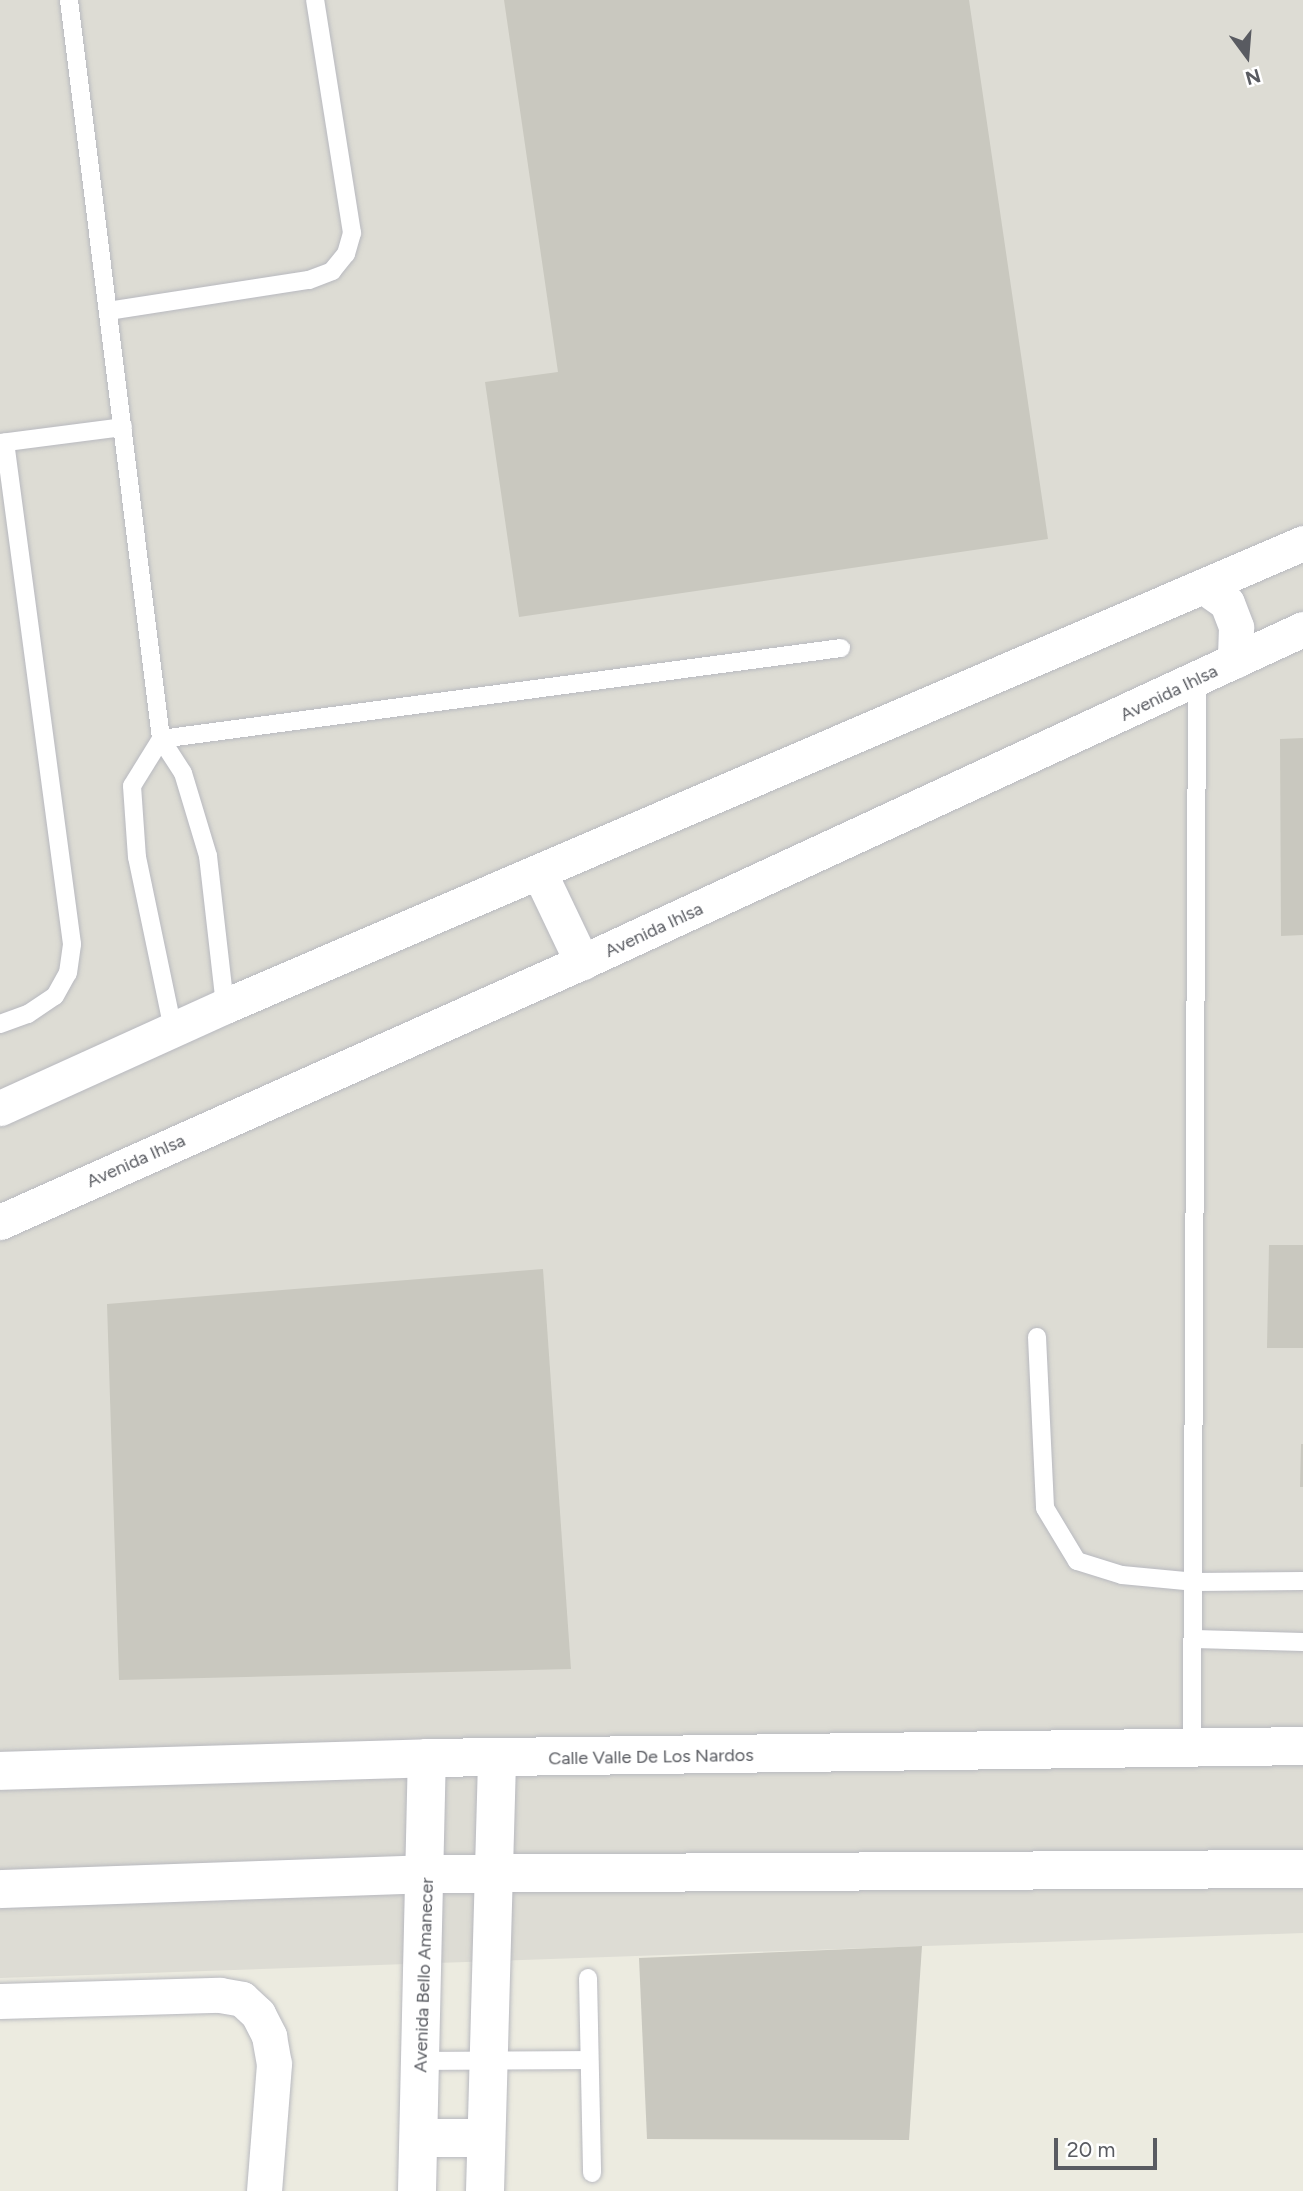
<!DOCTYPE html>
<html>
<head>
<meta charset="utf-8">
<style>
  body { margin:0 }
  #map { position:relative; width:1303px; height:2191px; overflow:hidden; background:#ecebe0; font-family:Figtree,sans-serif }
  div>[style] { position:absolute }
  .industrial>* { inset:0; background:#dddcd4 }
  .building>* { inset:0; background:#c9c8bf }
  .roads { filter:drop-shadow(0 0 2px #b8b9bf) drop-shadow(0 0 2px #b8b9bf) }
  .service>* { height:18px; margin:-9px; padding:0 9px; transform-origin:9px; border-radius:9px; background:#fff }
  .minor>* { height:35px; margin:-17.5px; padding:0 17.5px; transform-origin:17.5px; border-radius:17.5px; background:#fff }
  .tertiary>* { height:38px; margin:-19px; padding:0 19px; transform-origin:19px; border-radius:19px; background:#fff }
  span { translate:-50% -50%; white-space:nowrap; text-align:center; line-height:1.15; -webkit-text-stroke:5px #fff; paint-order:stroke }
  .street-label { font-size:18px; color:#595b61 }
  .north { position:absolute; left:1212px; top:21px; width:70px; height:70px; -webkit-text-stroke:5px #fff; paint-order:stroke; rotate:164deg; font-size:19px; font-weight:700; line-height:28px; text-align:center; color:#595b61 }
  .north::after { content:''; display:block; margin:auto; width:24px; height:32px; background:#595b61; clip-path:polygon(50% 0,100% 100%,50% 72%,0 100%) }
  .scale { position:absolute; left:1054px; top:2138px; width:103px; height:32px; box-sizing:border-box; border:4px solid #595b61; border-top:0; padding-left:9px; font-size:21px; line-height:24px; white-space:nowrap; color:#595b61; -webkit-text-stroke:5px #fff; paint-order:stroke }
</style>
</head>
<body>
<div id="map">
  <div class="industrial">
    <i style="clip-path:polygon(0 0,1303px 0,1303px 1933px,0 1978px)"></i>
  </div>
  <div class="building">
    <i style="clip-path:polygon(504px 0,969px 0,1048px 539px,519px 617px,485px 382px,558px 372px)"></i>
    <i style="clip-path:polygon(1303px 738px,1303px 935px,1281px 936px,1280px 739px)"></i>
    <i style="clip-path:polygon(1269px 1245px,1303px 1245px,1303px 1348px,1267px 1348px)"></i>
    <i style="clip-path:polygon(543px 1269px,571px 1669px,119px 1680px,107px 1304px)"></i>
    <i style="clip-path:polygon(1301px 1444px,1303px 1444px,1303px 1487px,1300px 1487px)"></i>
    <i style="clip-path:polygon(922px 1946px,909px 2140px,647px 2139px,639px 1958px)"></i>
  </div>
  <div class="roads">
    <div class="service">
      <i style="left:69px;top:0;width:745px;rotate:82.9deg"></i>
      <i style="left:161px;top:739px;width:40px;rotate:57.1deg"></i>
      <i style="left:183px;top:773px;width:87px;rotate:73.2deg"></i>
      <i style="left:208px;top:856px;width:151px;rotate:83.5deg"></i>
      <i style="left:108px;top:311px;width:203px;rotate:-8.8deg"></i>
      <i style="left:309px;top:280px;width:25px;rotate:-21deg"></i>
      <i style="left:332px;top:271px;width:22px;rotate:-51deg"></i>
      <i style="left:346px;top:254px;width:22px;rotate:-74deg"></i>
      <i style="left:352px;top:233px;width:236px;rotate:-99deg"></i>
      <i style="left:0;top:443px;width:124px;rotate:-7.4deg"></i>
      <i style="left:161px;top:739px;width:686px;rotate:-7.62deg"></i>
      <i style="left:161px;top:739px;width:55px;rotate:121.7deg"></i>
      <i style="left:132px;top:786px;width:71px;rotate:86deg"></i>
      <i style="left:137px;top:857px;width:177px;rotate:78.2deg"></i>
      <i style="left:0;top:1024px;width:30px;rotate:-20deg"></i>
      <i style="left:28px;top:1014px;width:32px;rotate:-34deg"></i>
      <i style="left:55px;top:996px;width:26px;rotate:-61deg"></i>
      <i style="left:68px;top:973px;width:29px;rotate:-82deg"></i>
      <i style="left:72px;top:944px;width:506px;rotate:-97.6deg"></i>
      <i style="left:1037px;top:1337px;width:171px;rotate:87.3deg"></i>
      <i style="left:1045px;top:1508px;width:62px;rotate:58.9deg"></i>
      <i style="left:1077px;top:1561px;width:47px;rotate:17.3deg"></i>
      <i style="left:1122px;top:1575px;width:74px;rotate:5.4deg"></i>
      <i style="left:1196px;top:1582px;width:107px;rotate:-0.5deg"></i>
      <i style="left:1195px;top:1639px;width:108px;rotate:1.6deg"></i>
      <i style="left:1192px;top:1747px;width:1067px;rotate:-89.73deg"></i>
      <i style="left:588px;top:1978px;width:195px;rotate:88.8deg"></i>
      <i style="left:421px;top:2061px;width:168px;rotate:-0.3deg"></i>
    </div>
    <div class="minor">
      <i style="left:1203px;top:586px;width:29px;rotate:35deg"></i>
      <i style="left:1227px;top:603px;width:26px;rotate:69deg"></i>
      <i style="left:1236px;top:627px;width:34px;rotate:92deg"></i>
      <i style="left:540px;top:874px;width:98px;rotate:64.5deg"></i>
      <i style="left:0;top:1108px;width:247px;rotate:-24.4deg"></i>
      <i style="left:225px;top:1006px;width:1173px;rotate:-23.24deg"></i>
      <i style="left:0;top:1222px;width:637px;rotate:-24.07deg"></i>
      <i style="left:582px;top:962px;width:794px;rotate:-24.79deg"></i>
      <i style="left:0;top:2001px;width:220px;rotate:-1.6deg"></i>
      <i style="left:220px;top:1995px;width:22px;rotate:10deg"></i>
      <i style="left:242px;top:1999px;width:22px;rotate:43deg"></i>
      <i style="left:258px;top:2014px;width:25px;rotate:63deg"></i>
      <i style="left:269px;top:2036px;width:28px;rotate:80deg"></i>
      <i style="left:274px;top:2064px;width:127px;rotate:94.5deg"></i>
    </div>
    <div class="tertiary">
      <i style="left:0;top:1771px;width:427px;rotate:-1.7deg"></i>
      <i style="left:427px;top:1758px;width:876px;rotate:-0.78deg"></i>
      <i style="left:0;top:1889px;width:427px;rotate:-2deg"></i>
      <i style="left:427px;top:1874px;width:876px;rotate:-0.33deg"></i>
      <i style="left:420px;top:2138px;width:66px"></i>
      <i style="left:417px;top:2191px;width:433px;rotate:-88.7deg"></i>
      <i style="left:485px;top:2191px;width:432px;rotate:-88.4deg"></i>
    </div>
  </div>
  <div class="street-label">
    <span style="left:1169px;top:693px;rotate:-26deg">Avenida Ihlsa</span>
    <span style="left:654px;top:930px;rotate:-25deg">Avenida Ihlsa</span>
    <span style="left:136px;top:1161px;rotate:-24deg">Avenida Ihlsa</span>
    <span style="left:651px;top:1757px;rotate:-1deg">Calle Valle De Los Nardos</span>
    <span style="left:424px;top:1975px;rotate:-88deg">Avenida Bello Amanecer</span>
  </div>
  <div class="north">N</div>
  <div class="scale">20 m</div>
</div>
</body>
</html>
